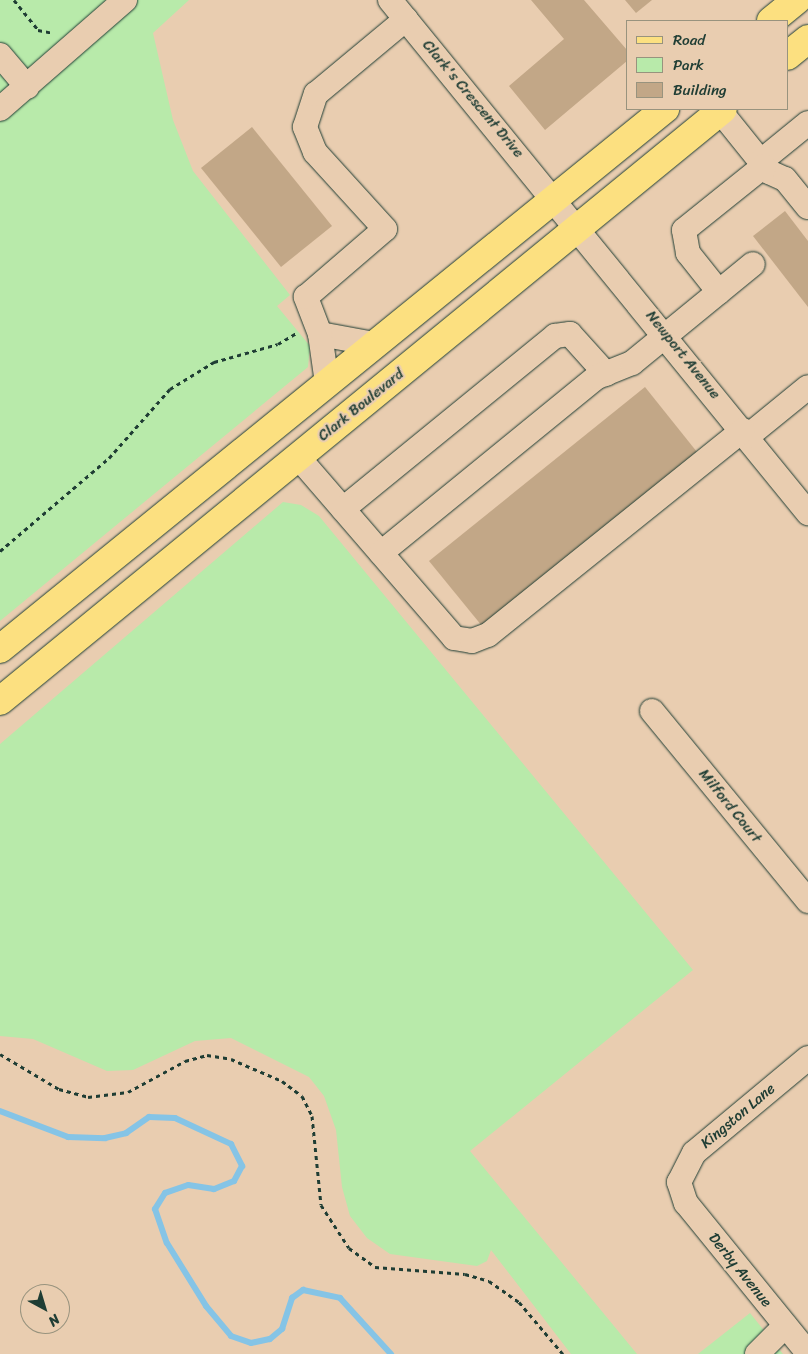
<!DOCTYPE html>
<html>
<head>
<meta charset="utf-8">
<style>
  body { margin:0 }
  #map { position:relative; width:808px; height:1354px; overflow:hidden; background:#e9cdb0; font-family:Sriracha,sans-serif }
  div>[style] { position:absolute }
  .green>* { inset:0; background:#b8eaaa }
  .stream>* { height:6px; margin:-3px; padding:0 3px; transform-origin:3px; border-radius:3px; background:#85c4e6 }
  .building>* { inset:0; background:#c2a787 }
  .path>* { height:3px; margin-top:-1.5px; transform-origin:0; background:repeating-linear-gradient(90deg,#1f3d34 0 4px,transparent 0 8px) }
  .roads { filter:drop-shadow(0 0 1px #1f3d34) drop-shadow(0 0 1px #1f3d34) }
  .minor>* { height:24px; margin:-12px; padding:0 12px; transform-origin:12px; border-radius:12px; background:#e9cdb0 }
  .major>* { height:28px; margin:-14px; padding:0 14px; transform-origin:14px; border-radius:14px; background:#fce080 }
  span { translate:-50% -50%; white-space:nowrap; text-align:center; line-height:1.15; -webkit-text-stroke:4.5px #e9cdb0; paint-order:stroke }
  .street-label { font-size:15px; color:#1f3d34 }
  .legend { position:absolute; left:626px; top:20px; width:162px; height:90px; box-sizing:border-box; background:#e9cdb0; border:1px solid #98937e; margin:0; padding:6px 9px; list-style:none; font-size:15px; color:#1f3d34 }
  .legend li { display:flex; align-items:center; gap:10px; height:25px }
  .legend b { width:25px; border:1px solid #98937e }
  .north { position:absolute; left:20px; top:1284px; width:50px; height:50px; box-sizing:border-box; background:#e9cdb0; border:1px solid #98937e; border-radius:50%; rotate:141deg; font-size:14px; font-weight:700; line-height:20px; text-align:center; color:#1f3d34 }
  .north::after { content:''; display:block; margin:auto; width:18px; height:22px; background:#1f3d34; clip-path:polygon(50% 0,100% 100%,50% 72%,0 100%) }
</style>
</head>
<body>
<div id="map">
  <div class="green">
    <i style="clip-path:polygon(0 0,189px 0,153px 33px,173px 120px,193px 171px,290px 295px,277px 306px,310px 346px,308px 367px,0 621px)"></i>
    <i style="clip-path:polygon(283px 502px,301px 505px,319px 516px,693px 970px,470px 1151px,637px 1354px,571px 1354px,491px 1250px,487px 1261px,477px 1266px,390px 1254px,367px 1238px,350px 1216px,342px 1187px,336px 1130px,324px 1096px,309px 1077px,231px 1038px,195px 1041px,133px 1070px,107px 1071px,33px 1039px,0 1036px,0 744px)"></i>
    <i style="clip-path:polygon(750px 1313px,783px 1354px,698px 1354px)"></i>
  </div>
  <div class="stream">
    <i style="left:0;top:1111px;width:73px;rotate:20.9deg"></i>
    <i style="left:68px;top:1137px;width:37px;rotate:2deg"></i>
    <i style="left:105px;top:1138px;width:22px;rotate:-13deg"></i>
    <i style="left:126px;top:1133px;width:28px;rotate:-35deg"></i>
    <i style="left:149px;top:1117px;width:26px;rotate:2deg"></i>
    <i style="left:175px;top:1118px;width:62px;rotate:24.9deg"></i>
    <i style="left:231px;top:1144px;width:25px;rotate:63deg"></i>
    <i style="left:242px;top:1166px;width:17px;rotate:118deg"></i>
    <i style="left:234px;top:1181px;width:22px;rotate:158deg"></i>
    <i style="left:214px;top:1189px;width:26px;rotate:-171deg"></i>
    <i style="left:188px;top:1185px;width:24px;rotate:161deg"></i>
    <i style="left:165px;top:1193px;width:19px;rotate:122deg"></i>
    <i style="left:155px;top:1209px;width:36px;rotate:71deg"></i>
    <i style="left:167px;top:1243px;width:74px;rotate:58.2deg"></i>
    <i style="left:206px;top:1306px;width:39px;rotate:50deg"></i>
    <i style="left:231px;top:1336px;width:21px;rotate:19deg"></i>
    <i style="left:251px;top:1343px;width:19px;rotate:-12deg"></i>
    <i style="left:270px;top:1339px;width:16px;rotate:-40deg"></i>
    <i style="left:282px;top:1329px;width:33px;rotate:-72deg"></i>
    <i style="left:292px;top:1298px;width:14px;rotate:-36deg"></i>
    <i style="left:303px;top:1290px;width:38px;rotate:12deg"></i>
    <i style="left:340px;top:1298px;width:76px;rotate:47.7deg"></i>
  </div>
  <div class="building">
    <i style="clip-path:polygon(531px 0,584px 0,627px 50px,627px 61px,545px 130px,509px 86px,564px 39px)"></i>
    <i style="clip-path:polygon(625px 0,652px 0,636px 13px)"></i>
    <i style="clip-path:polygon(252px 127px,332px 226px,281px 267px,201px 168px)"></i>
    <i style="clip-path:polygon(785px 211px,808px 241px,808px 307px,753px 236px)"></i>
    <i style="clip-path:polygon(645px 387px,697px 452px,482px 626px,429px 561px)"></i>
  </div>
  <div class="path">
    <i style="left:14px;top:0;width:38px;rotate:51deg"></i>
    <i style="left:38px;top:30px;width:15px;rotate:11deg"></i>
    <i style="left:0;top:551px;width:143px;rotate:-40.5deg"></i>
    <i style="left:109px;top:458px;width:92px;rotate:-48.5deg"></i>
    <i style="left:170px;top:389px;width:52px;rotate:-31.5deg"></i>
    <i style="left:214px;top:362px;width:66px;rotate:-15.7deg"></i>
    <i style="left:278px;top:344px;width:21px;rotate:-31deg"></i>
    <i style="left:0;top:1054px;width:69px;rotate:30.7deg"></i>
    <i style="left:59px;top:1089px;width:30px;rotate:15deg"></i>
    <i style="left:88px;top:1097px;width:40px;rotate:-7.1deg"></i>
    <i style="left:128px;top:1092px;width:65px;rotate:-28.5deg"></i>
    <i style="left:185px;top:1061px;width:23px;rotate:-15deg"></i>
    <i style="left:207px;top:1055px;width:24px;rotate:9deg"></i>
    <i style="left:231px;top:1059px;width:56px;rotate:23.3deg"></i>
    <i style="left:282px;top:1081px;width:25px;rotate:37deg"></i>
    <i style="left:302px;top:1096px;width:22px;rotate:63deg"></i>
    <i style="left:312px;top:1116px;width:89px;rotate:84.2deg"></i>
    <i style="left:321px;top:1205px;width:51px;rotate:56.9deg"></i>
    <i style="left:349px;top:1248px;width:32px;rotate:36deg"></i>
    <i style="left:375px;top:1267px;width:90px;rotate:4.4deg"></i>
    <i style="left:465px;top:1274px;width:25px;rotate:16deg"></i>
    <i style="left:489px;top:1281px;width:37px;rotate:35deg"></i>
    <i style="left:519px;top:1302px;width:68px;rotate:49.8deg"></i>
  </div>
  <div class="roads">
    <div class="minor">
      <i style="left:390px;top:0;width:662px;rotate:50.83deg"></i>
      <i style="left:0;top:55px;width:42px;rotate:49.8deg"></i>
      <i style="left:0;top:109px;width:166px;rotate:-41.1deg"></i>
      <i style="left:720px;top:111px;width:78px;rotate:51.2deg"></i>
      <i style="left:769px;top:172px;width:17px;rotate:24deg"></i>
      <i style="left:785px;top:179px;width:36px;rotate:51deg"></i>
      <i style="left:760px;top:162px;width:62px;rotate:-39.1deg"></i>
      <i style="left:719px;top:292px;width:50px;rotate:-128.5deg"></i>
      <i style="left:688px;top:253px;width:23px;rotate:-100deg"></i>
      <i style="left:684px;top:230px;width:102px;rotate:-38.7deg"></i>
      <i style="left:320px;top:334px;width:55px;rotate:10.5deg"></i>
      <i style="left:327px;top:383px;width:49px;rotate:-98.1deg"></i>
      <i style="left:320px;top:334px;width:40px;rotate:-111deg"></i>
      <i style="left:306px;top:297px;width:104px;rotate:-40.7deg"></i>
      <i style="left:385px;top:229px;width:104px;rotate:-132.3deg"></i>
      <i style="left:315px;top:152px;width:27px;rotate:-112deg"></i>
      <i style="left:305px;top:127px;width:35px;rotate:-72deg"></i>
      <i style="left:316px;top:94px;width:117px;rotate:-39.8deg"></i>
      <i style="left:748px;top:436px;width:77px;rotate:-39.2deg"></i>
      <i style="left:298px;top:457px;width:239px;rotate:49.2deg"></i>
      <i style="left:454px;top:638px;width:18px;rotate:9deg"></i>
      <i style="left:472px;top:641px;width:17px;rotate:-21deg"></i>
      <i style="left:488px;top:635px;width:327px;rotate:-38.8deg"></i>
      <i style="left:343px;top:509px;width:274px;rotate:-39.2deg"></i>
      <i style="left:555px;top:336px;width:15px;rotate:-8deg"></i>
      <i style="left:570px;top:334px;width:54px;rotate:48deg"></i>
      <i style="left:381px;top:553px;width:279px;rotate:-39.2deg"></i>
      <i style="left:597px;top:377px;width:38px;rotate:-22deg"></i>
      <i style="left:632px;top:363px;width:156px;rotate:-39.3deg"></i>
      <i style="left:652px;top:711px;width:246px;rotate:50.6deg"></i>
      <i style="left:808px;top:1058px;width:148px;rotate:140.2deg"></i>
      <i style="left:694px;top:1153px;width:33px;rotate:117deg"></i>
      <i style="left:679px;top:1182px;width:22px;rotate:72deg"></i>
      <i style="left:686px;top:1203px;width:193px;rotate:50.9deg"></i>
      <i style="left:757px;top:1354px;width:40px;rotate:-45deg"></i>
    </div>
    <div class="major">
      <i style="left:771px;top:21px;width:33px;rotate:-39deg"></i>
      <i style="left:787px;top:56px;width:27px;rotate:-39deg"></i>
      <i style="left:0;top:649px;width:857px;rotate:-39.08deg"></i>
      <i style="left:0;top:701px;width:934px;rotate:-39.31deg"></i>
    </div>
  </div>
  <div class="street-label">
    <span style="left:473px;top:99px;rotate:50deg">Clark's Crescent Drive</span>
    <span style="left:683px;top:355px;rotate:51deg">Newport Avenue</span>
    <span style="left:361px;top:405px;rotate:-39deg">Clark Boulevard</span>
    <span style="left:730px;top:806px;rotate:51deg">Milford Court</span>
    <span style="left:738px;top:1116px;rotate:-40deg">Kingston Lane</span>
    <span style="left:740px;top:1270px;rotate:51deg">Derby Avenue</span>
  </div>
  <ul class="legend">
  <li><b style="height:6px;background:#fce080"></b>Road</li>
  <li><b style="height:14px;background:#b8eaaa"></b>Park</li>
  <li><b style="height:14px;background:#c2a787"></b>Building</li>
  </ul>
  <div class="north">N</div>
</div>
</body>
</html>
